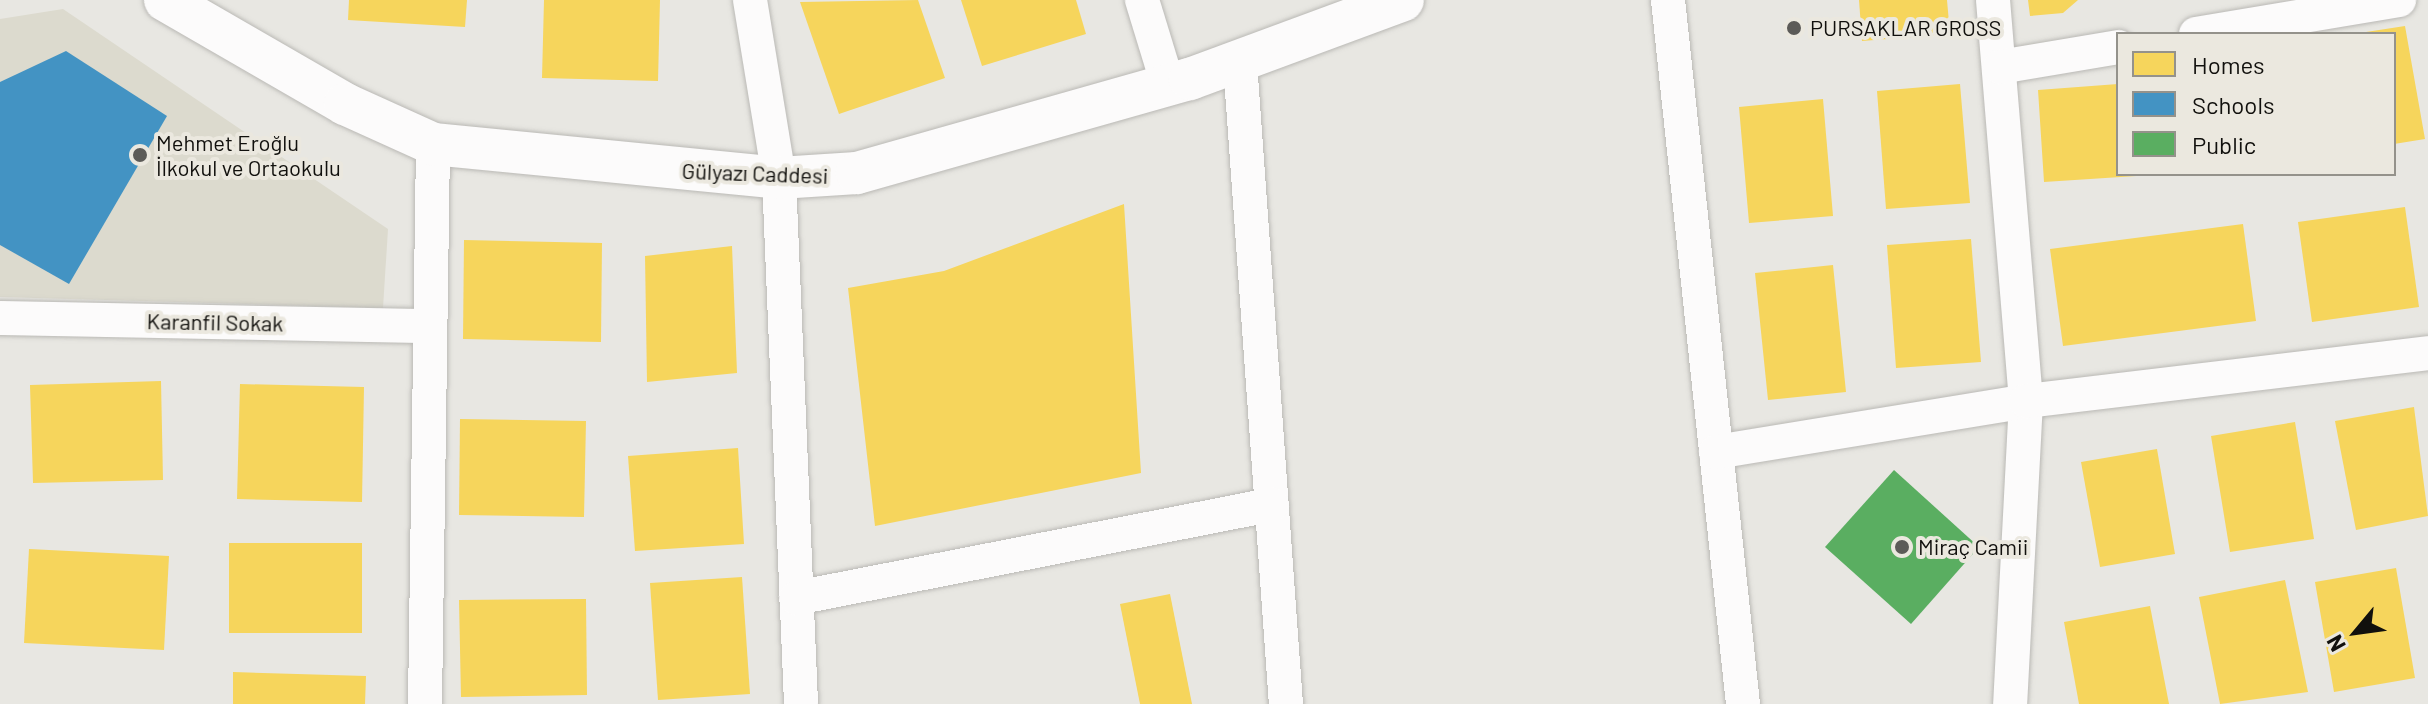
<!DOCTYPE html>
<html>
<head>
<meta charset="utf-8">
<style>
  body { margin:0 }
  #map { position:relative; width:2428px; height:704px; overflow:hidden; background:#e8e7e2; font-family:Barlow,sans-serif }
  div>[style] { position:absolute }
  .built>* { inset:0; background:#dcdace }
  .homes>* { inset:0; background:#f6d55c }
  .schools>* { inset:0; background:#4393c3 }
  .public>* { inset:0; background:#5aae61 }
  .roads { filter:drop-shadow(0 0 2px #bab9b5) drop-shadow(0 0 2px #bab9b5) }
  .minor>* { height:34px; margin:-17px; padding:0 17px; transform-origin:17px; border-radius:17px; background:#fcfbfb }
  .tertiary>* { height:42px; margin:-21px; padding:0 21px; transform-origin:21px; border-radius:21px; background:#fcfbfb }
  .dots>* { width:22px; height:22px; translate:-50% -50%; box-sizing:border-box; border:4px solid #ebe8df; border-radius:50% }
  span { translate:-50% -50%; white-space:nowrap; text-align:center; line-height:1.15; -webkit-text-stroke:8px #ebe8df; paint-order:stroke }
  .poi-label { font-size:22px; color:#11100d }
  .left { translate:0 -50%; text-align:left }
  .street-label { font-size:22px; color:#11100d }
  .legend { position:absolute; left:2116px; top:32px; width:280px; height:144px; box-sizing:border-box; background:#ebe8df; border:2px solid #94928b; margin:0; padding:10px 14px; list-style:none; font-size:24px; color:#11100d }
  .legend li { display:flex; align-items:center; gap:16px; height:40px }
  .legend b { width:40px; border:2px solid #94928b }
  .north { position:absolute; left:2316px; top:592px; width:80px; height:80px; -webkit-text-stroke:6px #ebe8df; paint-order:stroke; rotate:241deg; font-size:22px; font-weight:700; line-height:32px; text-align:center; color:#11100d }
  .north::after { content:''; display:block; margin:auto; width:28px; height:36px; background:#11100d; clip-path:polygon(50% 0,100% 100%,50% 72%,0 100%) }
</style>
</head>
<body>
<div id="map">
  <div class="built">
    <i style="clip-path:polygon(63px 9px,388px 229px,383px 308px,0 297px,0 19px)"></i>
  </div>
  <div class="homes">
    <i style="clip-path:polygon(349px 0,467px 0,465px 27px,348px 20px)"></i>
    <i style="clip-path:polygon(544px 0,660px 0,658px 81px,542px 78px)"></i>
    <i style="clip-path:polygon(918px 0,945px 78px,839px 114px,800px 2px)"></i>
    <i style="clip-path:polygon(961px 0,1076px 0,1086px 34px,982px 66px)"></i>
    <i style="clip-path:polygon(1859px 0,1947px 0,1950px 34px,1862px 41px)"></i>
    <i style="clip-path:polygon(2028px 0,2078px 0,2063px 13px,2030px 16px)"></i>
    <i style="clip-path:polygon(2405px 26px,2425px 139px,2394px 144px,2394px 34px,2366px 32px)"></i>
    <i style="clip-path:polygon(1960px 84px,1970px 203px,1886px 209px,1877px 91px)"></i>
    <i style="clip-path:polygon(2118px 84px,2118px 174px,2136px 176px,2044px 182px,2038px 90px)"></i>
    <i style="clip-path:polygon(1823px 99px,1833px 216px,1749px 223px,1739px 107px)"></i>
    <i style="clip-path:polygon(1124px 204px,1141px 473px,875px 526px,848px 288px,944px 271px)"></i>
    <i style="clip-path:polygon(2405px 207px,2419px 307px,2312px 322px,2298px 222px)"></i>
    <i style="clip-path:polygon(2243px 224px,2256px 321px,2063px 346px,2050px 249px)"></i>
    <i style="clip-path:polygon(1971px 239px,1981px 362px,1896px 368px,1887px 245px)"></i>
    <i style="clip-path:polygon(464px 240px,602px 243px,601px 342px,463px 339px)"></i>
    <i style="clip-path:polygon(732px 246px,737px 373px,647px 382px,645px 256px)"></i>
    <i style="clip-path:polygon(1833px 265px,1846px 392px,1768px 400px,1755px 273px)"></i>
    <i style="clip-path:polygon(161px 381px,163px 480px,33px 483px,30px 385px)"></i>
    <i style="clip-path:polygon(240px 384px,364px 387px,362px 502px,237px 499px)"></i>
    <i style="clip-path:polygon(2414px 407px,2428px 516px,2356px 530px,2335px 421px)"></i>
    <i style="clip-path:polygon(460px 419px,586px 421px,584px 517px,459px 515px)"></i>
    <i style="clip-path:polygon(2295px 422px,2314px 539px,2230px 552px,2211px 436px)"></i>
    <i style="clip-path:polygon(738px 448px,744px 544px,635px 551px,628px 456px)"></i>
    <i style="clip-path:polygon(2157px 449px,2175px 554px,2100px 567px,2081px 462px)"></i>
    <i style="clip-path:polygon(229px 543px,362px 543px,362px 633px,229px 633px)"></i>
    <i style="clip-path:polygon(29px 549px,169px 556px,164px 650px,24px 643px)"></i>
    <i style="clip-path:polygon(2396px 568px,2415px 678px,2334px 692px,2315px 582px)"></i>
    <i style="clip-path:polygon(742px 577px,750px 694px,658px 700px,650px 583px)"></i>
    <i style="clip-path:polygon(2285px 580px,2308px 692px,2220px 704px,2199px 597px)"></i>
    <i style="clip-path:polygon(1170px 594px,1192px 704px,1140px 704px,1120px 604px)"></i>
    <i style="clip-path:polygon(586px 599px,587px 695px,461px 697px,459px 600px)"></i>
    <i style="clip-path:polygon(2150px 606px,2169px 704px,2079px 704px,2064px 622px)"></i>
    <i style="clip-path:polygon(233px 672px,366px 676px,365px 704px,233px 704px)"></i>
  </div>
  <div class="schools">
    <i style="clip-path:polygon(66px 51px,167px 116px,69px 284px,0 245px,0 82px)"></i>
  </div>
  <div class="public">
    <i style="clip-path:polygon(1894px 470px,1979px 547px,1911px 624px,1825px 547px)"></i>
  </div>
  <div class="roads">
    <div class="minor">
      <i style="left:750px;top:0;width:180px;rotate:80.7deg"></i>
      <i style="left:779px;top:178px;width:526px;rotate:87.6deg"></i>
      <i style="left:1142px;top:0;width:89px;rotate:73deg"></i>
      <i style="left:1668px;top:0;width:708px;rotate:83.92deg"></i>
      <i style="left:1993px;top:0;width:402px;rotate:85.3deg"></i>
      <i style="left:2026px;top:401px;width:303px;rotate:93deg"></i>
      <i style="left:2196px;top:34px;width:206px;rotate:-9.5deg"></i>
      <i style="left:1240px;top:63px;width:643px;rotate:85.9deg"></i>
      <i style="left:2000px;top:67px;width:120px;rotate:-9.6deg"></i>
      <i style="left:0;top:318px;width:430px;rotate:1.1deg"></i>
      <i style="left:1716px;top:452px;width:314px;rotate:-9.3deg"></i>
      <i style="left:2026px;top:401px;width:405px;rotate:-6.8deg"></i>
      <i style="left:796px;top:598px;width:485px;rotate:-11.1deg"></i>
      <i style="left:425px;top:704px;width:560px;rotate:-89.18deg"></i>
    </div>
    <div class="tertiary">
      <i style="left:165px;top:0;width:208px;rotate:30deg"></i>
      <i style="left:345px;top:104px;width:97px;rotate:24.4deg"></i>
      <i style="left:433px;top:144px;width:348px;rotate:5.6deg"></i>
      <i style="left:779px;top:178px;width:78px;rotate:-3.7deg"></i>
      <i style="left:857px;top:173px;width:346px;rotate:-15.8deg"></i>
      <i style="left:1190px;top:79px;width:227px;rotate:-20.3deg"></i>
    </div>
  </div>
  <div class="dots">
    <i style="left:1794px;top:28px;background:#5c5b58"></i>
    <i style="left:140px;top:155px;background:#5c5b58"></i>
    <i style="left:1902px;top:547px;background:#5c5b58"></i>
  </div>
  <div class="poi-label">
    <span class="left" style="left:1810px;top:28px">PURSAKLAR GROSS</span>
    <span class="left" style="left:156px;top:155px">Mehmet Eroğlu<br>İlkokul ve Ortaokulu</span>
    <span class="left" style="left:1918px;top:547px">Miraç Camii</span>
  </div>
  <div class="street-label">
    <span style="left:755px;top:173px;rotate:2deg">Gülyazı Caddesi</span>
    <span style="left:215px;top:322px;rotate:1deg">Karanfil Sokak</span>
  </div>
  <ul class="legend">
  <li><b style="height:22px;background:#f6d55c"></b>Homes</li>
  <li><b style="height:22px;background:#4393c3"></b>Schools</li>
  <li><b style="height:22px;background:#5aae61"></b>Public</li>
  </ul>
  <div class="north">N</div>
</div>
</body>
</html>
